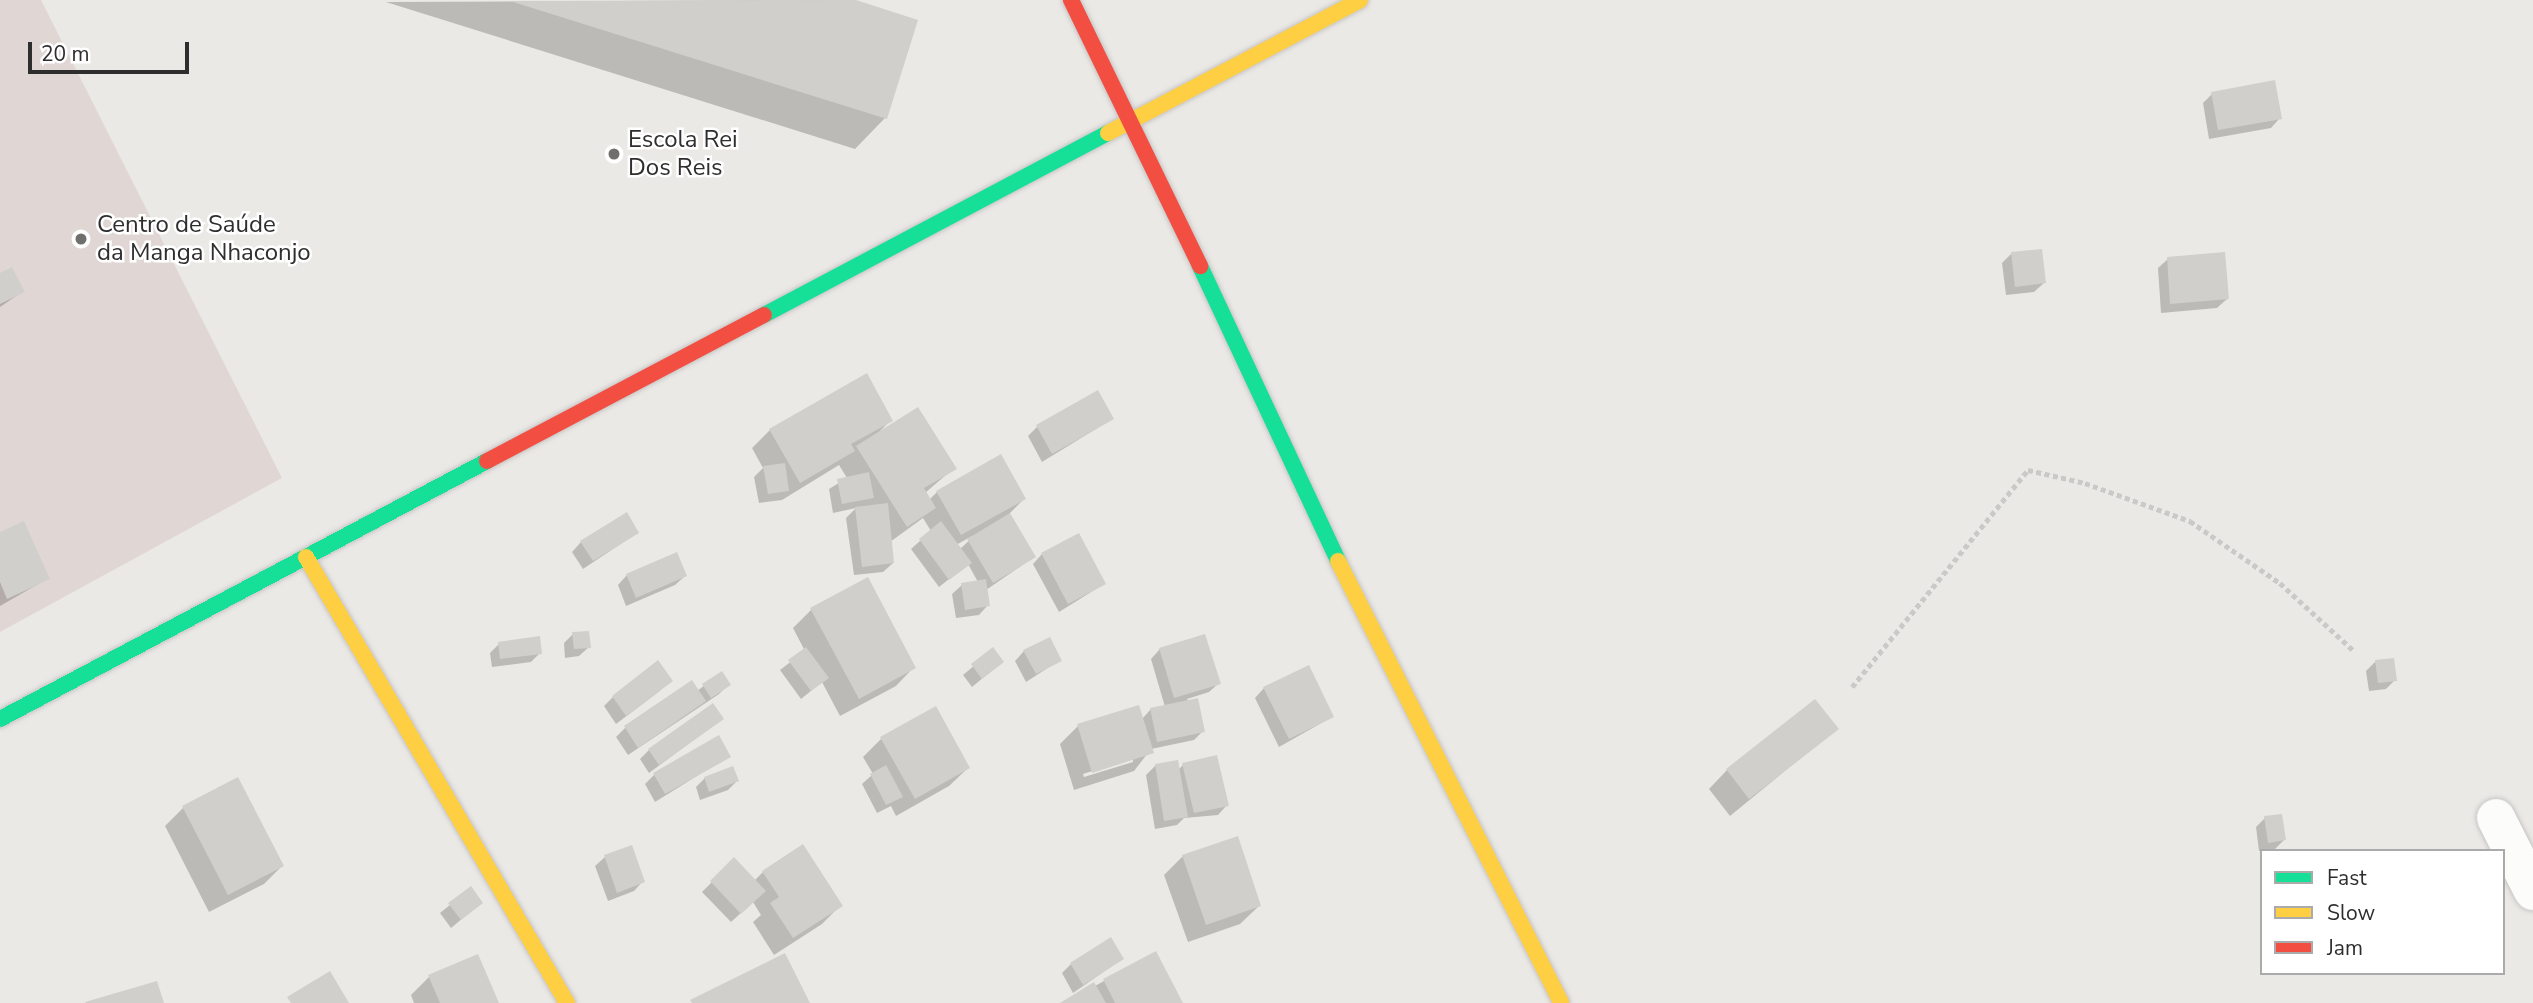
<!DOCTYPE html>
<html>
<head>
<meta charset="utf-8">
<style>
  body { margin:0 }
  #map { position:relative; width:2533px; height:1003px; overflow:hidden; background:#ebe9e5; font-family:"Nunito Sans",sans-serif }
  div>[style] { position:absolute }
  .medical>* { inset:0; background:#e0d7d5 }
  .shadow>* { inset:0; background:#0003 }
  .building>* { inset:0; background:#d0cfcb }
  .path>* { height:4.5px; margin-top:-2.25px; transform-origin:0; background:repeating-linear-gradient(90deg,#c9c9c8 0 5px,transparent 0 8.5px) }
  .roads { filter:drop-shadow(0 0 2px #c6c5c5) drop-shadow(0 0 2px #c6c5c5) }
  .street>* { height:38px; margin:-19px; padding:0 19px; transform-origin:19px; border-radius:19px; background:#fcfcfb }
  .fast>* { height:16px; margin:-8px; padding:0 8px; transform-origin:8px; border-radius:8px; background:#16e098 }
  .slow>* { height:16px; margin:-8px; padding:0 8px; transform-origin:8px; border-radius:8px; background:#ffcf43 }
  .jam>* { height:16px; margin:-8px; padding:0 8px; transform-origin:8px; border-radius:8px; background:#f24e42 }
  .dots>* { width:19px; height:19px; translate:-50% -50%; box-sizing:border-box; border:4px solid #fff; border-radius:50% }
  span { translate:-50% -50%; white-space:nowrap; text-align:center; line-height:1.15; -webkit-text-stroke:5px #fff; paint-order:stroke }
  .poi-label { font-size:24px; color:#2e2e2e }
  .left { translate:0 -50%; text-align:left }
  .legend { position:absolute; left:2260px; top:849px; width:245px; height:126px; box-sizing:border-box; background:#fff; border:2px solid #ababab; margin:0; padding:9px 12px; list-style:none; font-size:21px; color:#2e2e2e }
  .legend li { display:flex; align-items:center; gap:14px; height:35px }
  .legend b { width:35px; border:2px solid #ababab }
  .scale { position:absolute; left:28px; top:42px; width:161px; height:32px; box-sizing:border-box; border:4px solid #2e2e2e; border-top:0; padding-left:9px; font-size:21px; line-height:24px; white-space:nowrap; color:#2e2e2e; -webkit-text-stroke:5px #fff; paint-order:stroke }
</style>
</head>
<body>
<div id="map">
  <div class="medical">
    <i style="clip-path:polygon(0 0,41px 0,282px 478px,0 632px)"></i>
  </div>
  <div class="shadow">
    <i style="clip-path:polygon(850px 0,916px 21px,885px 118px,855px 149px,386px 2px)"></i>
    <i style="clip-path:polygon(2212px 94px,2280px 118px,2271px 128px,2209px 139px,2203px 103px)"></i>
    <i style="clip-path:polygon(2011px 254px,2044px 283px,2034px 292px,2006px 295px,2002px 263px)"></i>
    <i style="clip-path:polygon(2168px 259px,2227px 299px,2217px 308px,2161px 313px,2158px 268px)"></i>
    <i style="clip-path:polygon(0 275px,22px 292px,0 307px)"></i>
    <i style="clip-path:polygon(1112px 419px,1042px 462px,1028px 436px,1037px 427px)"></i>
    <i style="clip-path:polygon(evenodd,891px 420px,880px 431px,954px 468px,925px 493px,929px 500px,937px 492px,1024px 499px,1009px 514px,1034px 557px,986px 590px,988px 605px,979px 615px,956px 618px,952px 594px,962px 585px,978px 582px,968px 564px,939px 587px,911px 549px,931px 531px,923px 518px,890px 542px,893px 563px,883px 572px,854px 575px,846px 518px,856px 508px,833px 513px,829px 489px,847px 478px,839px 465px,782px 500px,759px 503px,754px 477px,763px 468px,752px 448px,770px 430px,891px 420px,972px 536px,973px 537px,960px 549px,956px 545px,972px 536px)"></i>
    <i style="clip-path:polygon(637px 533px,583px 569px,572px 552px,581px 542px)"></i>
    <i style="clip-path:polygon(0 534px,47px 579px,0 606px)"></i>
    <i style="clip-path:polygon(1042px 554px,1104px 584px,1059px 612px,1033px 564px)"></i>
    <i style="clip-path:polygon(627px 575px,685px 576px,675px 585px,626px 606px,618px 585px)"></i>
    <i style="clip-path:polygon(868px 580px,914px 667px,896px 686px,840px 716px,822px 682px,801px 699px,780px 670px,805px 651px,793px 628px,811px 610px)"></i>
    <i style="clip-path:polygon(573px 634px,589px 647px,579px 656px,565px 658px,564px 643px)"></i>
    <i style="clip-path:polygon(499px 644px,540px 653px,531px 662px,492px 667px,490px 653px)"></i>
    <i style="clip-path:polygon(evenodd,1160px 649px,1219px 683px,1209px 692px,1187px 699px,1203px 731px,1194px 740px,1151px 749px,1134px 771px,1074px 790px,1060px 744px,1078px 726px,1142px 719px,1151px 709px,1165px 707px,1151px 659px,1160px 649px,1133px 758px,1133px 762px,1084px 777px,1083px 774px,1133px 758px)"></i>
    <i style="clip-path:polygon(993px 650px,1002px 662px,972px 687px,963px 675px)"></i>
    <i style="clip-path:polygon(1024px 651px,1060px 660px,1026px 682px,1015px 661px)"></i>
    <i style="clip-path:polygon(2375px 662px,2395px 680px,2386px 689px,2369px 691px,2366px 671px)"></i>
    <i style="clip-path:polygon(721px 673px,728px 685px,719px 694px,628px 755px,616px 737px,625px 728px,697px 691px)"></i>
    <i style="clip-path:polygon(1264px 688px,1332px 717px,1279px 747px,1255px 698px)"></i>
    <i style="clip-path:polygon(661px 690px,616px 724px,604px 706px,613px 697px)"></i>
    <i style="clip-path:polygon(722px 719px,649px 773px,640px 759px,649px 750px)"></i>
    <i style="clip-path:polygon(1837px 728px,1730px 816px,1709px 789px,1727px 770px)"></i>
    <i style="clip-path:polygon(881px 739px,968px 768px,949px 786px,896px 816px,891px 806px,877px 813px,862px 784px,873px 774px,863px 757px)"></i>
    <i style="clip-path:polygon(729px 756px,655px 802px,645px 784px,654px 775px)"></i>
    <i style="clip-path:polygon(1183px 765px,1227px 805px,1218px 815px,1184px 818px,1177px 825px,1155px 829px,1146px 775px,1155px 766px,1178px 770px)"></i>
    <i style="clip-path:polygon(705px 778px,737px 781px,728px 790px,700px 800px,696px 787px)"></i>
    <i style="clip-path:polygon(183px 808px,282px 866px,264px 884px,209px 912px,165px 826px)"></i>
    <i style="clip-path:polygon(2265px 818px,2284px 840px,2275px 849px,2259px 851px,2256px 827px)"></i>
    <i style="clip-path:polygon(631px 847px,643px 881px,634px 891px,608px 901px,595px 866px,605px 857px)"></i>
    <i style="clip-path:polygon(1183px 856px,1259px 906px,1240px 924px,1188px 942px,1164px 875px)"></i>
    <i style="clip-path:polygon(734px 860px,754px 881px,763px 872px,840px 906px,822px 924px,774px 955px,753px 922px,761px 915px,753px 902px,731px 922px,702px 892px)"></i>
    <i style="clip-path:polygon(471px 888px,481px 903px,451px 928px,440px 913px)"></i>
    <i style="clip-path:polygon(1122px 959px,1073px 993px,1062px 973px,1071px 964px)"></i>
    <i style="clip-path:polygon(429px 977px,497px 1003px,414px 1003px,411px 995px)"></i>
    <i style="clip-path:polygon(1104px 981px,1181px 1003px,1064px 1003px)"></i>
  </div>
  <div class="building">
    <i style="clip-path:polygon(856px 0,918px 20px,887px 119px,510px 1px)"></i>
    <i style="clip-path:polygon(2275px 80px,2282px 119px,2218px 130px,2211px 92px)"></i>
    <i style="clip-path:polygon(2042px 249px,2046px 283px,2015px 287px,2011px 252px)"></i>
    <i style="clip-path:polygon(2225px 252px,2229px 299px,2170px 304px,2167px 257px)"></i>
    <i style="clip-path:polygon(12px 267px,25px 292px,0 304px,0 273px)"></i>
    <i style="clip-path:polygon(867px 373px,893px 421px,851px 444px,855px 451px,800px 483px,769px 429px)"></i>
    <i style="clip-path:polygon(1098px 390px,1114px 419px,1052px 454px,1036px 425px)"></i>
    <i style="clip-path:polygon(918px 407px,957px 469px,924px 488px,936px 508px,907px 527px,856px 446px)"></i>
    <i style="clip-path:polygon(1001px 454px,1026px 499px,961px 535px,936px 491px)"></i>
    <i style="clip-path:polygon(785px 463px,789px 491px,768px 494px,763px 466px)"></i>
    <i style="clip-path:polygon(869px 472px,874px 498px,842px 504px,837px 479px)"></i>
    <i style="clip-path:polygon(888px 503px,894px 563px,862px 567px,855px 507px)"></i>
    <i style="clip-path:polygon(627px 512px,639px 533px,593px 561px,580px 541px)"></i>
    <i style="clip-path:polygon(1010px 513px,1036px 557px,993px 583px,967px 539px)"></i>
    <i style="clip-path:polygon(24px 521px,50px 579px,7px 599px,0 582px,0 532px)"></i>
    <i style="clip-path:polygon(941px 521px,972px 563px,949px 580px,919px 539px)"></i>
    <i style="clip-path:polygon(1079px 533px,1106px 584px,1068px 604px,1041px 553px)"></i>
    <i style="clip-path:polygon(677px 552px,687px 576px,636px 598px,626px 574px)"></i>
    <i style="clip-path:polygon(868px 577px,916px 668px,859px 699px,810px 608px)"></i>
    <i style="clip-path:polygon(986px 579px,990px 606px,965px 610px,961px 583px)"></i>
    <i style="clip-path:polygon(589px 631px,591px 648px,574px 649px,572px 632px)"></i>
    <i style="clip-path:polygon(1205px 634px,1221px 684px,1174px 698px,1159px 648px)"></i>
    <i style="clip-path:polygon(540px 636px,542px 654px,500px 659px,498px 642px)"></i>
    <i style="clip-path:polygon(1050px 637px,1062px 661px,1036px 674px,1023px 650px)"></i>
    <i style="clip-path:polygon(806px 647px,829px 678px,811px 691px,788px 660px)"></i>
    <i style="clip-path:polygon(993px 647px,1004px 662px,982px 679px,971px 664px)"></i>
    <i style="clip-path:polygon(2394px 658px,2397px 681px,2378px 683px,2375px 660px)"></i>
    <i style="clip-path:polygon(658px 660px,673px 681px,626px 716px,612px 696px)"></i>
    <i style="clip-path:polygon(1309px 665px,1334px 717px,1289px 739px,1263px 687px)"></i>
    <i style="clip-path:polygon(722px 671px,731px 685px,711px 698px,702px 684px)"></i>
    <i style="clip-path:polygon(692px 680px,706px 701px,638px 748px,624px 726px)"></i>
    <i style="clip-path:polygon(1198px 698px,1205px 732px,1157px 742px,1150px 708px)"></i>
    <i style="clip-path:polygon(1815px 699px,1839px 729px,1749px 799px,1726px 769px)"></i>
    <i style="clip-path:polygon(713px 703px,724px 719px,659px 765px,648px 749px)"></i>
    <i style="clip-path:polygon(1139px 705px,1154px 753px,1092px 773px,1077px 724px)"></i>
    <i style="clip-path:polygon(936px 706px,970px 768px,915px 799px,880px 737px)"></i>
    <i style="clip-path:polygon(719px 735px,731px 757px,665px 794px,653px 773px)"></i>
    <i style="clip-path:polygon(1217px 755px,1229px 806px,1194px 813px,1182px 763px)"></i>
    <i style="clip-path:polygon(1178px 760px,1188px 817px,1164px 821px,1155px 764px)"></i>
    <i style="clip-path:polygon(886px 765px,903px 797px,886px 805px,870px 774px)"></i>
    <i style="clip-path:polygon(733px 766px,739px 781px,709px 792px,704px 777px)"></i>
    <i style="clip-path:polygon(238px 777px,284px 866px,228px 895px,182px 806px)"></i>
    <i style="clip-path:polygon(2282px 814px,2286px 840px,2268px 843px,2264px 816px)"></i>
    <i style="clip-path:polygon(1238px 836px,1261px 906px,1206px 925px,1182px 855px)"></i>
    <i style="clip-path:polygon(803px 844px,843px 906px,793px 938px,770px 903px,779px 897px,762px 871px)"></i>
    <i style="clip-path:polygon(632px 845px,645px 882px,617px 893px,604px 855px)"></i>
    <i style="clip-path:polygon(734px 857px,766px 891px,741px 914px,710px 881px)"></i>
    <i style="clip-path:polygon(471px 886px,483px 903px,461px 920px,448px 903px)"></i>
    <i style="clip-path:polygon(1111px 937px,1124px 959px,1083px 985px,1070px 963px)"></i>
    <i style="clip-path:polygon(1156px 951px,1183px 1003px,1115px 1003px,1103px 979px)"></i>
    <i style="clip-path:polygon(785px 953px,810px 1003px,692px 1003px,690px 1000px)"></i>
    <i style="clip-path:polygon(478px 954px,499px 1003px,440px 1003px,428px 975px)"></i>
    <i style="clip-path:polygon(330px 971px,349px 1003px,291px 1003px,287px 997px)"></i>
    <i style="clip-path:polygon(157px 981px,164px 1003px,86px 1003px,85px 1002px)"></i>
    <i style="clip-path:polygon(1094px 982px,1106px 1003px,1060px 1003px)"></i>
  </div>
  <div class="path">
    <i style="left:1852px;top:687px;width:279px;rotate:-51deg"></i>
    <i style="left:2028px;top:470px;width:58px;rotate:12.8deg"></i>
    <i style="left:2085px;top:483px;width:112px;rotate:19.9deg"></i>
    <i style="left:2190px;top:521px;width:109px;rotate:34.6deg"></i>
    <i style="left:2280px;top:583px;width:99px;rotate:42.5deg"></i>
  </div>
  <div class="roads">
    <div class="street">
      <i style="left:2496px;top:818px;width:82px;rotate:63.1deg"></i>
    </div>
    <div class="fast">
      <i style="left:1200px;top:266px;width:326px;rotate:64.9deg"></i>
      <i style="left:764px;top:315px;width:389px;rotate:-27.9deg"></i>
      <i style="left:0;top:719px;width:551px;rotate:-27.91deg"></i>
    </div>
    <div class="slow">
      <i style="left:1108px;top:133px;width:285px;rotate:-27.8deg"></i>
      <i style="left:306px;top:557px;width:517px;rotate:59.66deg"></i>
      <i style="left:1338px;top:561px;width:495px;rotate:63.2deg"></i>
    </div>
    <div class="jam">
      <i style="left:1071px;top:0;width:296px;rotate:64.1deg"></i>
      <i style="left:487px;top:461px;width:313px;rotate:-27.8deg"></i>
    </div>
  </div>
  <div class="dots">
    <i style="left:614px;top:154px;background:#706f6e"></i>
    <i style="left:81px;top:239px;background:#706f6e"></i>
  </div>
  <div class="poi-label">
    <span class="left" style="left:628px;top:154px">Escola Rei<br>Dos Reis</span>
    <span class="left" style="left:97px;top:239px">Centro de Saúde<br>da Manga Nhaconjo</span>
  </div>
  <ul class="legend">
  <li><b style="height:9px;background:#16e098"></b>Fast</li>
  <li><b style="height:9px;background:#ffcf43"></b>Slow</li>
  <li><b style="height:9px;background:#f24e42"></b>Jam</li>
  </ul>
  <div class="scale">20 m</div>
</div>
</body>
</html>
